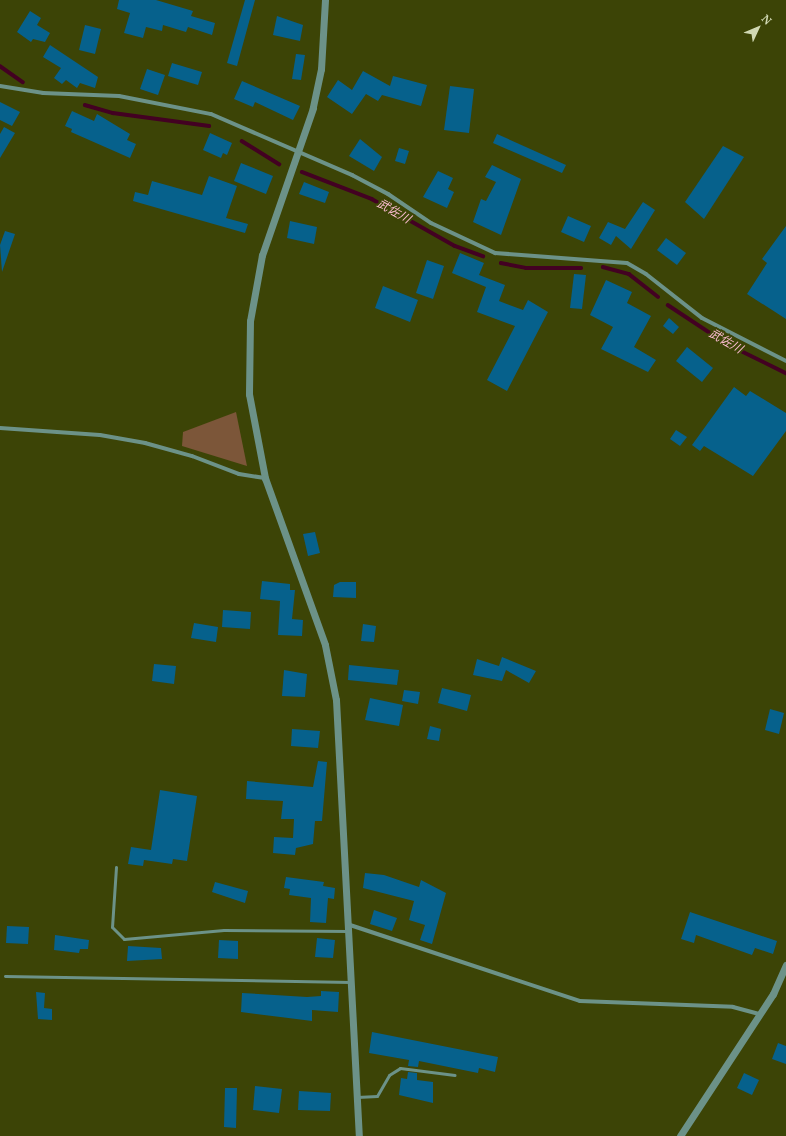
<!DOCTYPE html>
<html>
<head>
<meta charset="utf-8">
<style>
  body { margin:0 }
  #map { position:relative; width:786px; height:1136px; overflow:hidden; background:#3c4406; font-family:"Noto Serif","Noto Sans JP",serif }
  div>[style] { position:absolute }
  .green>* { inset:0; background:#7c5639 }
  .stream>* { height:3.5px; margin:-1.75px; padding:0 1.75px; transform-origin:1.75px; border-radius:1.75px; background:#430122 }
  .building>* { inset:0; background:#06618c }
  .service>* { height:3px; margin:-1.5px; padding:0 1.5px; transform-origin:1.5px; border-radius:1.5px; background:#6c9288 }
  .minor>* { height:4px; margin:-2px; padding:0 2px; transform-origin:2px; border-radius:2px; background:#6c9288 }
  .tertiary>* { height:7px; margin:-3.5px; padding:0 3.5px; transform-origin:3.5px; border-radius:3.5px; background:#6c9288 }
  span { translate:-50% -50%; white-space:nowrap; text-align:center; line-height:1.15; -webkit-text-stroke:4px #3c4406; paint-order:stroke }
  .water-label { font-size:12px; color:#fabbd0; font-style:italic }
  .north { position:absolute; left:738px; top:8px; width:40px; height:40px; -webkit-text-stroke:3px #3c4406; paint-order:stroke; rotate:46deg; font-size:11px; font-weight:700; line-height:16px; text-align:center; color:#d0d8b3 }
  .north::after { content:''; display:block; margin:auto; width:14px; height:18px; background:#d0d8b3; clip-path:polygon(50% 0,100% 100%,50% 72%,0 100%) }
</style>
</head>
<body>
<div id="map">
  <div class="green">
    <i style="clip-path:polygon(236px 412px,247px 466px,182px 446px,183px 432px)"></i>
  </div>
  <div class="stream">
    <i style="left:0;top:66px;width:28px;rotate:35deg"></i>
    <i style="left:85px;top:105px;width:29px;rotate:16deg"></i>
    <i style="left:113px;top:113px;width:97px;rotate:7.7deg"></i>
    <i style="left:242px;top:141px;width:44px;rotate:31.9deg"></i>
    <i style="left:302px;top:172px;width:75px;rotate:21.1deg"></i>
    <i style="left:372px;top:199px;width:95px;rotate:29.5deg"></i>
    <i style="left:455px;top:246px;width:30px;rotate:20deg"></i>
    <i style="left:501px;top:263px;width:25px;rotate:11deg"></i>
    <i style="left:526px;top:268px;width:55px"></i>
    <i style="left:603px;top:267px;width:27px;rotate:15deg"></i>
    <i style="left:629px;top:274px;width:37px;rotate:38deg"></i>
    <i style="left:668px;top:305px;width:71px;rotate:33.5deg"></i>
    <i style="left:727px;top:344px;width:66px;rotate:26.2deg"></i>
  </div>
  <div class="building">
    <i style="clip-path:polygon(119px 0,156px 0,193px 11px,191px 16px,215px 23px,212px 35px,188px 27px,186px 32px,163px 25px,162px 31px,146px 27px,143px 38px,124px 33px,130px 13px,117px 9px)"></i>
    <i style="clip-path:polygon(245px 0,255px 0,237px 66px,227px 63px)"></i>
    <i style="clip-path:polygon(30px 11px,41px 18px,37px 25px,50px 33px,45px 42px,33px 39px,31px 42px,17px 32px)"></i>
    <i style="clip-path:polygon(277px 16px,303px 25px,300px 41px,273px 35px)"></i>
    <i style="clip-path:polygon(85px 25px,101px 29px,95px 54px,79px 50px)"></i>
    <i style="clip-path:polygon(50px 45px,98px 77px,95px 88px,80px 83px,77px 88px,66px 80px,62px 84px,54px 78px,61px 68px,43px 57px)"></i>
    <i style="clip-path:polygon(296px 54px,305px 55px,301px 80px,292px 79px)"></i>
    <i style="clip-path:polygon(172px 63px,202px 72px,198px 85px,168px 76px)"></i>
    <i style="clip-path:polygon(147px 69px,165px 75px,158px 95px,140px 89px)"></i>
    <i style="clip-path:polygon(363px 71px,390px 86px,393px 76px,427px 85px,421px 106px,382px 95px,378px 101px,366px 94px,352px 114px,327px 97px,338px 80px,352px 90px)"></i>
    <i style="clip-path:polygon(242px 81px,300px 106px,293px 120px,255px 102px,253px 107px,234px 99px)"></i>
    <i style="clip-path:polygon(450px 86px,474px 89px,469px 133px,444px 130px)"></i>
    <i style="clip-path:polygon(0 102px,20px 112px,12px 126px,0 120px)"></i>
    <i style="clip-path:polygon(72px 111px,94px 121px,97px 114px,130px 134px,127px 140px,136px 144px,130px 158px,71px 132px,72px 129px,65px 126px)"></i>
    <i style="clip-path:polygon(4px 127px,15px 133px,0 158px,0 134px)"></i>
    <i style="clip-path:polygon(210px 133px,232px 143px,227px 155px,223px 153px,221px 158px,203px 150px)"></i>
    <i style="clip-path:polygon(497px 134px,566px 165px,562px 173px,493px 143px)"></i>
    <i style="clip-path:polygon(360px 139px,382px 157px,374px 171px,349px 156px)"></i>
    <i style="clip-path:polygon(723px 146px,744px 157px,704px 219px,685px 202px)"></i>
    <i style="clip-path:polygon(399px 148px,409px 151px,405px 164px,395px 161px)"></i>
    <i style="clip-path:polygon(241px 163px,273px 176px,266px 194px,234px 181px)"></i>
    <i style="clip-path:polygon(492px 165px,521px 179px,501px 235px,473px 222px,481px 199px,486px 201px,496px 182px,485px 177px)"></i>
    <i style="clip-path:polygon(438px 171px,453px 178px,448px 189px,454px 192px,447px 208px,423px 197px)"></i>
    <i style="clip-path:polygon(209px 176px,237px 186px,226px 218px,248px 224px,245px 233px,133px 201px,135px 192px,148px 195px,152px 181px,202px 195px)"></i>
    <i style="clip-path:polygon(304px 182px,329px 192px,325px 203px,299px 194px)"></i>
    <i style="clip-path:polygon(643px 202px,655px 210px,631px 249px,616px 236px,611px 245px,599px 238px,608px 222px,625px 229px)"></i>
    <i style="clip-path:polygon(568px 216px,591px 226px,584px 242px,561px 232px)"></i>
    <i style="clip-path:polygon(290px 221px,317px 227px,314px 244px,287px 238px)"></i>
    <i style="clip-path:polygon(786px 226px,786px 319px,747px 294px,767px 263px,762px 259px)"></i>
    <i style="clip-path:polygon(5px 231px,15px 234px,2px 272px,0 245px)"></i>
    <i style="clip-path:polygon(666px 238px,686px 253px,677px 265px,657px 250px)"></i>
    <i style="clip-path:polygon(460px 253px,484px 263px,479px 275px,505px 285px,499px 301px,523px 310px,528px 300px,548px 312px,507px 391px,487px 380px,515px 326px,477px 312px,486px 287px,452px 273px)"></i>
    <i style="clip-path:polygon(427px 260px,444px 266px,433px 299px,416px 293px)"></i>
    <i style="clip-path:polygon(574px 274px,586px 275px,582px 309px,570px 308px)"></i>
    <i style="clip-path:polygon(606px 280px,632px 292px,627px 303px,651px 316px,634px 347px,656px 360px,648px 372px,601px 349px,613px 327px,590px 315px)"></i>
    <i style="clip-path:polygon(383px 286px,418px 300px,410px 322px,375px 308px)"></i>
    <i style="clip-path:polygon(669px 318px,679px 327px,673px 334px,663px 326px)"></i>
    <i style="clip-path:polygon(687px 347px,713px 368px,702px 382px,676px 361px)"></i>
    <i style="clip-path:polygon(734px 387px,746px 396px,750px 391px,786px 413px,786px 431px,753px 476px,704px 446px,700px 451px,692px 445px)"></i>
    <i style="clip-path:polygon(676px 430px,687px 437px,680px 446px,670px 439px)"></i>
    <i style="clip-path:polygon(315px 532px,320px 553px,308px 556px,303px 534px)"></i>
    <i style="clip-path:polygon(262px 581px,290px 584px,290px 590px,295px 590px,292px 619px,303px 620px,302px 636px,278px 635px,280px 601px,260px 599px)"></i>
    <i style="clip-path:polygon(340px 582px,356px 582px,356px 598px,333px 597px,334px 585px)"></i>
    <i style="clip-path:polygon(223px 610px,251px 612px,250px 629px,222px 627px)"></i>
    <i style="clip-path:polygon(194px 623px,218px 627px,216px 642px,191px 638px)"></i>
    <i style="clip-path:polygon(363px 624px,376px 626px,374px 642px,361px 641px)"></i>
    <i style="clip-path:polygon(502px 657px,536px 671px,529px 683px,506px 670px,502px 681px,473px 675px,477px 659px,499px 666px)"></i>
    <i style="clip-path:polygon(154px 664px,176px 666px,174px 684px,152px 681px)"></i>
    <i style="clip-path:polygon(349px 665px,399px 670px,397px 685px,348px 680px)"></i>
    <i style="clip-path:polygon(284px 670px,307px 674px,305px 697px,282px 696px)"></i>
    <i style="clip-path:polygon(442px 688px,471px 695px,467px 711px,438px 703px)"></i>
    <i style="clip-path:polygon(404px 690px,420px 692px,418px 704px,402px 701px)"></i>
    <i style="clip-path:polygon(370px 698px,403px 705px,399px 726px,365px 720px)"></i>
    <i style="clip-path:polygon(770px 709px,784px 713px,779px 734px,765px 730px)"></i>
    <i style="clip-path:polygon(430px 726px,441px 729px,439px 741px,427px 739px)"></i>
    <i style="clip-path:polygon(292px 729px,320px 731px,318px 748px,291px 746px)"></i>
    <i style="clip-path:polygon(318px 761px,327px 762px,322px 821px,315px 821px,313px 844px,296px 848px,295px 855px,273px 853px,274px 837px,293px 838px,294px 819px,281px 819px,283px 801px,246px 799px,247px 781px,313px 787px)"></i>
    <i style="clip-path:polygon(160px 790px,197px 796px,187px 861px,173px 859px,172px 864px,144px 860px,143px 866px,128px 864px,131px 847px,151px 850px)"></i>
    <i style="clip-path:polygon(365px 873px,384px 875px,419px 887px,421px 880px,446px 893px,432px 944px,420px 940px,425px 925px,409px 920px,414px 901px,363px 888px)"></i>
    <i style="clip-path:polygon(286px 877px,324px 882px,323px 886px,335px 888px,334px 899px,328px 898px,326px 923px,310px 922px,311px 898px,289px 895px,290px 889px,284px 888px)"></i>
    <i style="clip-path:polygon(215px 882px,248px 891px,245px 903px,212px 892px)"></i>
    <i style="clip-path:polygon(374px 910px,397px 918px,392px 931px,370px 924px)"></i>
    <i style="clip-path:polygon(690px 912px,777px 941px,773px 954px,755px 948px,752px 955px,696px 935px,694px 943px,681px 939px)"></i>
    <i style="clip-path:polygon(7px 926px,29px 927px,28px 944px,6px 943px)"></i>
    <i style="clip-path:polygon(55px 935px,89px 940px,88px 949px,80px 949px,79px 953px,54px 950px)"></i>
    <i style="clip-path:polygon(317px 938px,335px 940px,333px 958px,315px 957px)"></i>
    <i style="clip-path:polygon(219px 940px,238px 941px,238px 959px,218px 958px)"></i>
    <i style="clip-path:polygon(128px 946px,161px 948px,162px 959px,127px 961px)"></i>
    <i style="clip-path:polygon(321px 991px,339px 992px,338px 1012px,312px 1010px,312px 1021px,241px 1012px,242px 993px,307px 997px,321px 996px)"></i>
    <i style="clip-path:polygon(36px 992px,45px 993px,44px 1008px,52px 1009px,52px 1020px,38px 1019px)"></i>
    <i style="clip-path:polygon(372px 1032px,498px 1057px,495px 1072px,479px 1068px,478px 1073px,419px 1061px,418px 1067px,408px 1066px,409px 1060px,369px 1053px)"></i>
    <i style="clip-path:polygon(778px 1043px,786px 1046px,786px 1064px,772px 1059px)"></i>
    <i style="clip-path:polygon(408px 1072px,417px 1073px,417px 1080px,433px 1082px,433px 1103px,399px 1095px,401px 1078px,407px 1079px)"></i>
    <i style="clip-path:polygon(744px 1073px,759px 1080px,752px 1095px,737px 1088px)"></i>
    <i style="clip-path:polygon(255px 1086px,282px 1089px,279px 1113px,253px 1110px)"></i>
    <i style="clip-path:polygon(225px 1088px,237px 1088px,236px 1128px,224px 1127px)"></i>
    <i style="clip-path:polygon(299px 1091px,331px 1093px,330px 1111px,298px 1110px)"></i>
  </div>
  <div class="service">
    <i style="left:116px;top:867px;width:60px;rotate:93.8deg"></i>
    <i style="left:112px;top:927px;width:17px;rotate:45deg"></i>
    <i style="left:124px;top:939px;width:100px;rotate:-5.1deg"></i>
    <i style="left:224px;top:930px;width:124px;rotate:0.5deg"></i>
    <i style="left:5px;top:976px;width:346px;rotate:1deg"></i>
    <i style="left:357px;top:1097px;width:20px;rotate:-3deg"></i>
    <i style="left:377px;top:1096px;width:24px;rotate:-60deg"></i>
    <i style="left:389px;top:1075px;width:13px;rotate:-32deg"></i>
    <i style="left:400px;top:1068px;width:55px;rotate:7.3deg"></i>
  </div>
  <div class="minor">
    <i style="left:0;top:86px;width:44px;rotate:9.2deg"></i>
    <i style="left:43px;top:93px;width:76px;rotate:2.3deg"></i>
    <i style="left:119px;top:96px;width:94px;rotate:11.1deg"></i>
    <i style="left:211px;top:114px;width:154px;rotate:23.4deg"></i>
    <i style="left:352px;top:175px;width:41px;rotate:27.8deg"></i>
    <i style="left:388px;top:194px;width:52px;rotate:34deg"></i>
    <i style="left:431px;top:223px;width:71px;rotate:25.1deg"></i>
    <i style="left:495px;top:253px;width:132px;rotate:4.3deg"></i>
    <i style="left:627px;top:263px;width:22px;rotate:30deg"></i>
    <i style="left:646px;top:274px;width:71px;rotate:38.2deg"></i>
    <i style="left:702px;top:318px;width:94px;rotate:27.1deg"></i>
    <i style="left:0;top:428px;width:100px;rotate:4deg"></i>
    <i style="left:100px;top:435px;width:46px;rotate:10.1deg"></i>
    <i style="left:145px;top:443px;width:49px;rotate:15.5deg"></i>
    <i style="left:192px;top:456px;width:50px;rotate:21deg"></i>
    <i style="left:239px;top:474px;width:26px;rotate:9deg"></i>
    <i style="left:347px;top:924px;width:245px;rotate:18.3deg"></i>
    <i style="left:580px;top:1001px;width:153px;rotate:2.2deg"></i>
    <i style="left:733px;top:1007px;width:27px;rotate:15deg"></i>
  </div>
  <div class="tertiary">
    <i style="left:325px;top:0;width:69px;rotate:93.3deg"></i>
    <i style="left:321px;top:69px;width:40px;rotate:102deg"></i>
    <i style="left:313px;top:108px;width:156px;rotate:109.1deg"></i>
    <i style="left:262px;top:255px;width:67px;rotate:100.3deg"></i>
    <i style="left:250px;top:321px;width:73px;rotate:90.8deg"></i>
    <i style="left:249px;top:394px;width:86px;rotate:79.2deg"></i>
    <i style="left:265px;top:478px;width:177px;rotate:70.2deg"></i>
    <i style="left:325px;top:645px;width:56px;rotate:78.7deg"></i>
    <i style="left:336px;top:700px;width:437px;rotate:87deg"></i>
    <i style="left:680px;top:1136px;width:170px;rotate:-56.8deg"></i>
    <i style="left:773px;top:994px;width:32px;rotate:-66deg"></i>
  </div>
  <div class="water-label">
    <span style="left:394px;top:211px;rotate:30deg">武佐川</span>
    <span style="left:726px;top:341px;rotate:30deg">武佐川</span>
  </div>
  <div class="north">N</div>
</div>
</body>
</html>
